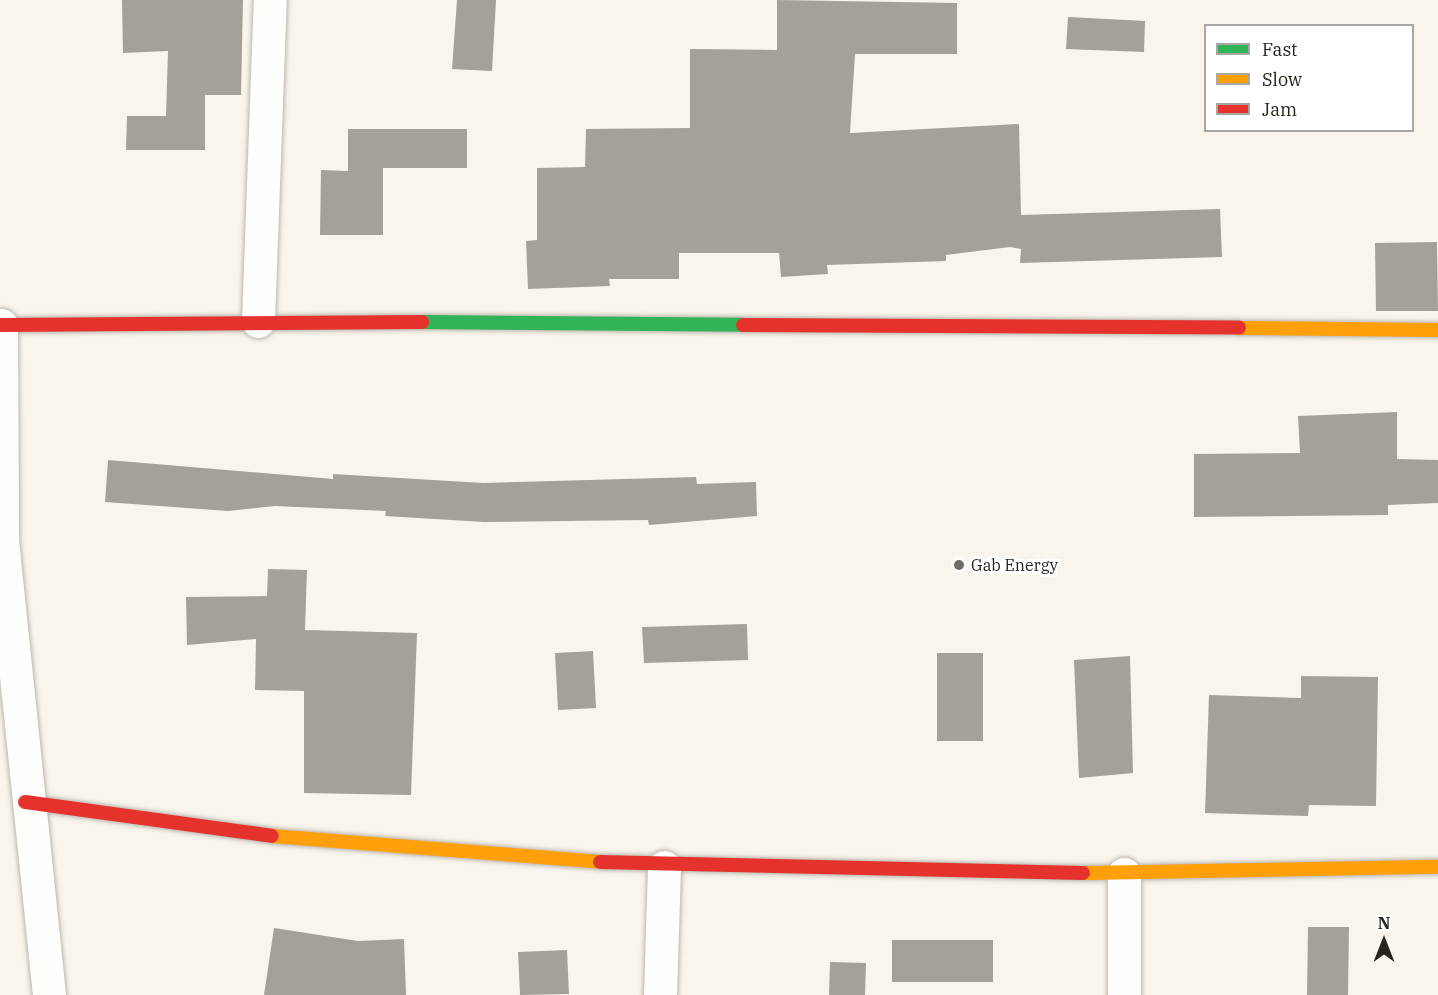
<!DOCTYPE html>
<html>
<head>
<meta charset="utf-8">
<style>
  body { margin:0 }
  #map { position:relative; width:1438px; height:995px; overflow:hidden; background:#f9f5ec; font-family:"IBM Plex Serif",serif }
  div>[style] { position:absolute }
  .building>* { inset:0; background:#a5a199 }
  .roads { filter:drop-shadow(0 0 2px #bbb7ae) drop-shadow(0 0 2px #bbb7ae) }
  .street>* { height:33px; margin:-16.5px; padding:0 16.5px; transform-origin:16.5px; border-radius:16.5px; background:#fefefc }
  .fast>* { height:14px; margin:-7px; padding:0 7px; transform-origin:7px; border-radius:7px; background:#30b455 }
  .slow>* { height:14px; margin:-7px; padding:0 7px; transform-origin:7px; border-radius:7px; background:#ff9f0a }
  .jam>* { height:14px; margin:-7px; padding:0 7px; transform-origin:7px; border-radius:7px; background:#e5322d }
  .dots>* { width:16px; height:16px; translate:-50% -50%; box-sizing:border-box; border:3px solid #fff; border-radius:50% }
  span { translate:-50% -50%; white-space:nowrap; text-align:center; line-height:1.15; -webkit-text-stroke:6px #fff; paint-order:stroke }
  .poi-label { font-size:16px; color:#29241b }
  .left { translate:0 -50%; text-align:left }
  .legend { position:absolute; left:1204px; top:24px; width:210px; height:108px; box-sizing:border-box; background:#fff; border:2px solid #a9a7a4; margin:0; padding:8px 10px; list-style:none; font-size:18px; color:#29241b }
  .legend li { display:flex; align-items:center; gap:12px; height:30px }
  .legend b { width:30px; border:2px solid #a9a7a4 }
  .north { position:absolute; left:1354px; top:911px; width:60px; height:60px; -webkit-text-stroke:4px #fff; paint-order:stroke; rotate:0deg; font-size:16px; font-weight:700; line-height:24px; text-align:center; color:#29241b }
  .north::after { content:''; display:block; margin:auto; width:21px; height:27px; background:#29241b; clip-path:polygon(50% 0,100% 100%,50% 72%,0 100%) }
</style>
</head>
<body>
<div id="map">
  <div class="building">
    <i style="clip-path:polygon(122px 0,243px 0,241px 95px,205px 95px,205px 150px,126px 150px,127px 116px,166px 116px,168px 51px,123px 53px)"></i>
    <i style="clip-path:polygon(457px 0,496px 0,492px 71px,452px 69px)"></i>
    <i style="clip-path:polygon(777px 0,957px 3px,957px 54px,855px 54px,850px 133px,1019px 124px,1021px 215px,1220px 209px,1222px 257px,1020px 263px,1021px 249px,1010px 247px,946px 255px,946px 261px,827px 265px,828px 274px,781px 277px,779px 253px,679px 253px,679px 279px,609px 279px,610px 286px,528px 289px,526px 241px,537px 240px,537px 168px,585px 167px,586px 129px,690px 128px,690px 49px,777px 50px)"></i>
    <i style="clip-path:polygon(1068px 17px,1145px 21px,1144px 52px,1066px 49px)"></i>
    <i style="clip-path:polygon(348px 129px,467px 129px,467px 168px,383px 168px,383px 235px,320px 235px,321px 170px,348px 171px)"></i>
    <i style="clip-path:polygon(1437px 242px,1438px 311px,1376px 311px,1375px 243px)"></i>
    <i style="clip-path:polygon(1397px 412px,1397px 459px,1438px 460px,1438px 503px,1388px 505px,1388px 515px,1194px 517px,1194px 454px,1300px 453px,1298px 416px)"></i>
    <i style="clip-path:polygon(108px 460px,333px 479px,333px 474px,483px 483px,696px 477px,697px 484px,756px 482px,757px 516px,649px 525px,648px 520px,484px 522px,385px 516px,386px 511px,275px 506px,228px 511px,105px 502px)"></i>
    <i style="clip-path:polygon(268px 569px,307px 570px,305px 630px,417px 633px,411px 795px,304px 793px,304px 691px,255px 690px,256px 639px,187px 645px,186px 597px,267px 596px)"></i>
    <i style="clip-path:polygon(747px 624px,748px 660px,644px 663px,642px 627px)"></i>
    <i style="clip-path:polygon(593px 651px,596px 708px,558px 710px,555px 653px)"></i>
    <i style="clip-path:polygon(937px 653px,983px 653px,983px 741px,937px 741px)"></i>
    <i style="clip-path:polygon(1130px 656px,1133px 773px,1079px 778px,1074px 660px)"></i>
    <i style="clip-path:polygon(1301px 676px,1378px 677px,1376px 806px,1309px 805px,1308px 816px,1205px 813px,1209px 695px,1301px 698px)"></i>
    <i style="clip-path:polygon(1308px 927px,1349px 927px,1348px 995px,1307px 995px)"></i>
    <i style="clip-path:polygon(274px 928px,358px 941px,404px 939px,406px 995px,264px 995px)"></i>
    <i style="clip-path:polygon(892px 940px,993px 940px,993px 982px,892px 982px)"></i>
    <i style="clip-path:polygon(567px 950px,569px 994px,520px 995px,518px 952px)"></i>
    <i style="clip-path:polygon(830px 962px,866px 963px,865px 995px,829px 995px)"></i>
  </div>
  <div class="roads">
    <div class="street">
      <i style="left:258px;top:321px;width:321px;rotate:-87.9deg"></i>
      <i style="left:1px;top:325px;width:215px;rotate:89.7deg"></i>
      <i style="left:2px;top:540px;width:457px;rotate:84.1deg"></i>
      <i style="left:1124px;top:874px;width:121px;rotate:90deg"></i>
      <i style="left:660px;top:995px;width:128px;rotate:-88.2deg"></i>
    </div>
    <div class="fast">
      <i style="left:422px;top:322px;width:321px;rotate:0.5deg"></i>
    </div>
    <div class="slow">
      <i style="left:1239px;top:328px;width:199px;rotate:0.6deg"></i>
      <i style="left:272px;top:836px;width:329px;rotate:4.5deg"></i>
      <i style="left:1083px;top:873px;width:355px;rotate:-1deg"></i>
    </div>
    <div class="jam">
      <i style="left:0;top:325px;width:422px;rotate:-0.4deg"></i>
      <i style="left:743px;top:325px;width:496px;rotate:0.3deg"></i>
      <i style="left:25px;top:802px;width:249px;rotate:7.8deg"></i>
      <i style="left:600px;top:862px;width:483px;rotate:1.3deg"></i>
    </div>
  </div>
  <div class="dots">
    <i style="left:959px;top:565px;background:#726d64"></i>
  </div>
  <div class="poi-label">
    <span class="left" style="left:971px;top:565px">Gab Energy</span>
  </div>
  <ul class="legend">
  <li><b style="height:8px;background:#30b455"></b>Fast</li>
  <li><b style="height:8px;background:#ff9f0a"></b>Slow</li>
  <li><b style="height:8px;background:#e5322d"></b>Jam</li>
  </ul>
  <div class="north">N</div>
</div>
</body>
</html>
